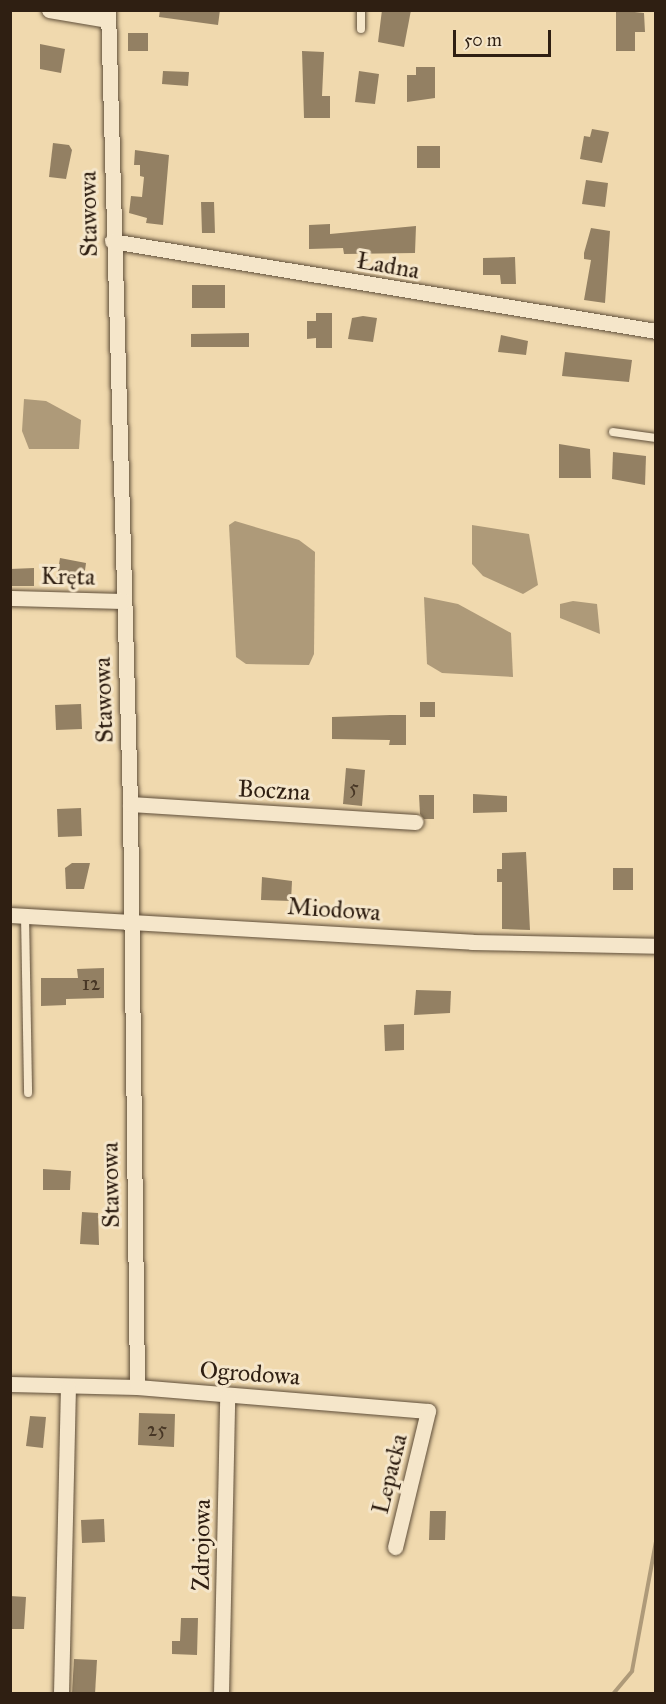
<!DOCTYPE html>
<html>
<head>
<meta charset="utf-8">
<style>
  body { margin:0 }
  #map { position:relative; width:666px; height:1704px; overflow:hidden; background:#f0d9ae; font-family:"IM FELL Great Primer",serif }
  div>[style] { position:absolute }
  .water>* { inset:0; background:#ae9a79 }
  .stream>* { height:4px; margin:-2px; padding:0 2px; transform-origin:2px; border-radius:2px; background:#ae9a79 }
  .building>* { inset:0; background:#938063 }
  .roads { filter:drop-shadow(0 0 2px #5f4e39) drop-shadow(0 0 2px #5f4e39) }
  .lane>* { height:8px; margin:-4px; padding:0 4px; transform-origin:4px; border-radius:4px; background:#f5e6ca }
  .street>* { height:15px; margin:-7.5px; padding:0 7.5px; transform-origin:7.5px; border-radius:7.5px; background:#f5e6ca }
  span { translate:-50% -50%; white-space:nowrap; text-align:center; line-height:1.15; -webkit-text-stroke:6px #f5e6ca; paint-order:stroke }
  .number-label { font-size:21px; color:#483726 }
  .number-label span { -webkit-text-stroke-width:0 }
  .street-label { font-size:24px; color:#2f1f12 }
  .frame { position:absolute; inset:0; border:12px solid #2f1f12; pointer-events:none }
  .scale { position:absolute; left:453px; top:30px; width:98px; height:27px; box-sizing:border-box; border:3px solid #2f1f12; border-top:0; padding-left:8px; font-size:18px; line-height:21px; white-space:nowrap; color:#2f1f12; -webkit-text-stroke:4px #f5e6ca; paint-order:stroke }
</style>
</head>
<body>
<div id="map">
  <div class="water">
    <i style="clip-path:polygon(24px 399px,46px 401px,81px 420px,79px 449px,29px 449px,22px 431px)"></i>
    <i style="clip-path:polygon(235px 521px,299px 540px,315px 552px,314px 654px,309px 665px,246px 664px,236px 657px,229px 525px)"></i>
    <i style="clip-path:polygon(472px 525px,529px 534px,538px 585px,523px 594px,483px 576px,472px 564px)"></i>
    <i style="clip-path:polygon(424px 597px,458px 604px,511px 633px,513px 677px,442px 673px,427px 664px)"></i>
    <i style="clip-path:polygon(573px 601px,597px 604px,600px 634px,560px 618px,560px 604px)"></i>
  </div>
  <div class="stream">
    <i style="left:613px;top:1694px;width:30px;rotate:-50deg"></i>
    <i style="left:632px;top:1671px;width:131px;rotate:-79.5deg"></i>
  </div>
  <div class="building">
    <i style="clip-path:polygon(160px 10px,220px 10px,218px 25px,159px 17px)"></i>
    <i style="clip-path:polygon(382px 10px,411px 10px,404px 47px,378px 42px)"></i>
    <i style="clip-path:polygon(616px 10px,644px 13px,645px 32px,635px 32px,635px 51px,616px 51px)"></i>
    <i style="clip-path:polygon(128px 33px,148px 33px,148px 51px,128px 51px)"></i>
    <i style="clip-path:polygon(40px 44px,65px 49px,61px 73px,40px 69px)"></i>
    <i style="clip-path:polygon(302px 51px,324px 52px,322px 96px,330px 96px,330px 118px,304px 118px)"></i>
    <i style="clip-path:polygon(416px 67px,435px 67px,435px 98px,407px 102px,407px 75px,416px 75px)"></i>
    <i style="clip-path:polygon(163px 71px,189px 72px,188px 86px,162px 84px)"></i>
    <i style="clip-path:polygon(359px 71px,379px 74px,375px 104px,355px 102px)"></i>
    <i style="clip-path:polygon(592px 129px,609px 132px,602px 163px,580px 159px,584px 136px,590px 137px)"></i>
    <i style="clip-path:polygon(53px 143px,69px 145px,72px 150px,66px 179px,49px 177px)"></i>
    <i style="clip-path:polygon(417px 146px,440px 146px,440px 168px,417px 168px)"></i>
    <i style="clip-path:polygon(135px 150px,169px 155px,163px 225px,146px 223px,147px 218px,129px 213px,131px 196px,142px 197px,144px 177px,140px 176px,140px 165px,134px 165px)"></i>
    <i style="clip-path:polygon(586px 180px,608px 183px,605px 207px,582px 204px)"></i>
    <i style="clip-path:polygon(201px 202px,214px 202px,215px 233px,202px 233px)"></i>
    <i style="clip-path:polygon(330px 224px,330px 234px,416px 226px,415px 253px,344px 254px,343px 248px,309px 249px,309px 225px)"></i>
    <i style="clip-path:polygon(591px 228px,610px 231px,605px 303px,584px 300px,591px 260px,584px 259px,584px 253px)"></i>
    <i style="clip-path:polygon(515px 257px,516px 284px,501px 284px,500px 275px,483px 275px,483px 258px)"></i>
    <i style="clip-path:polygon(192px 285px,225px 285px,225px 308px,192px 308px)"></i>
    <i style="clip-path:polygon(316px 313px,332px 313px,332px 348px,316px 348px,316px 338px,307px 339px,307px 321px,316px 321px)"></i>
    <i style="clip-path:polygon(363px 316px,377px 318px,373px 342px,348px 339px,352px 318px)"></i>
    <i style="clip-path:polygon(249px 333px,249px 347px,191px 347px,191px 334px)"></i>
    <i style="clip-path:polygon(501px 335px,528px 341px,526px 355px,498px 352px)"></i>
    <i style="clip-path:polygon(565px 352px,632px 360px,629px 382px,562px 376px)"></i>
    <i style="clip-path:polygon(559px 444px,590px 449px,591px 478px,559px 478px)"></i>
    <i style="clip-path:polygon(613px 452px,646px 456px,645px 485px,612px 479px)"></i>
    <i style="clip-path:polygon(60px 558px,86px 563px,84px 578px,56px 583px)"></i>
    <i style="clip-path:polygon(34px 568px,34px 586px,10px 586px,10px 569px)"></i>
    <i style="clip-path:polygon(420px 702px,435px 702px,435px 717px,420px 717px)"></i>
    <i style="clip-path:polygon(81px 704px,82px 729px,56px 730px,55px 705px)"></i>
    <i style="clip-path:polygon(390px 715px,406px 715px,406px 745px,389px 745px,390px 740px,332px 739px,332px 717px)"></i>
    <i style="clip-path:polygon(346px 768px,365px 770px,362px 806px,343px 804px)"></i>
    <i style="clip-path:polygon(473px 794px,507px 796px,507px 812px,473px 813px)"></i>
    <i style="clip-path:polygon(419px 795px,434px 795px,434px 819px,424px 819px,420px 814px)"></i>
    <i style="clip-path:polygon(81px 808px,82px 836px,58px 837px,57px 809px)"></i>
    <i style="clip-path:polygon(526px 852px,530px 930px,502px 929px,502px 882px,497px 882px,497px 869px,502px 869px,502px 853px)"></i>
    <i style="clip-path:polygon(72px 863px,90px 863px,84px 889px,66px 889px,65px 868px)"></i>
    <i style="clip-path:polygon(613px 868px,633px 868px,633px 890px,613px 890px)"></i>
    <i style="clip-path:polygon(262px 877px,292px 881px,291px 901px,261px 900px)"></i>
    <i style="clip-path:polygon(104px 968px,104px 998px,66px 999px,66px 1005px,41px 1006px,41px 978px,78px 978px,77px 969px)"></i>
    <i style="clip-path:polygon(416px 990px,451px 991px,450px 1013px,414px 1015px)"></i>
    <i style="clip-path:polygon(404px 1024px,404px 1050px,385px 1051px,384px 1025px)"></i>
    <i style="clip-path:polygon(43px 1169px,71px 1171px,70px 1190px,43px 1190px)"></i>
    <i style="clip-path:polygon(82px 1212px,98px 1213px,99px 1245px,80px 1244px)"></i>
    <i style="clip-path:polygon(139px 1413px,175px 1414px,174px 1447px,138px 1445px)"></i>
    <i style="clip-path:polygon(30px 1416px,46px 1417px,43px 1448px,26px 1446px)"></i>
    <i style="clip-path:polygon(430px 1511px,446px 1511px,445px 1540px,429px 1540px)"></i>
    <i style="clip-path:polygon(104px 1519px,105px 1542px,82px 1543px,81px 1520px)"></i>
    <i style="clip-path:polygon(10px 1596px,26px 1597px,24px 1629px,10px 1629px)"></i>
    <i style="clip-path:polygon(181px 1618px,198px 1618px,197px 1655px,172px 1654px,172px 1641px,180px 1641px)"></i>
    <i style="clip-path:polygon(74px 1659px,97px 1660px,95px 1694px,72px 1694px)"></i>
  </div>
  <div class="roads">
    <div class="lane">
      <i style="left:361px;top:10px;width:19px;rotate:90deg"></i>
      <i style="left:613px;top:432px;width:43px;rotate:7.9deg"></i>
      <i style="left:25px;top:915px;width:178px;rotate:89deg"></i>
    </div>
    <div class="street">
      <i style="left:49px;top:10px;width:60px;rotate:9.6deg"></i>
      <i style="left:108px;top:10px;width:794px;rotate:88.41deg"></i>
      <i style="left:130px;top:804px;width:583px;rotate:89.31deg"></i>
      <i style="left:112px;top:241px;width:551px;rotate:9.39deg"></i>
      <i style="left:10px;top:598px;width:114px;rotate:1.5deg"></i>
      <i style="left:130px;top:804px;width:286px;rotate:3.6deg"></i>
      <i style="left:10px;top:915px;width:463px;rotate:3.3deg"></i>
      <i style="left:472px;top:942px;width:184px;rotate:1.2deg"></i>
      <i style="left:10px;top:1384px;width:127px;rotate:1.4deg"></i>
      <i style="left:137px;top:1387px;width:292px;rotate:4.7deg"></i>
      <i style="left:428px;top:1411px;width:140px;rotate:103.6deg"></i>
      <i style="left:61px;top:1694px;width:307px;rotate:-88.7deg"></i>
      <i style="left:221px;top:1694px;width:297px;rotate:-88.8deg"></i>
    </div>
  </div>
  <div class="number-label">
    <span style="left:354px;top:787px">5</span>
    <span style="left:91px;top:983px">12</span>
    <span style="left:157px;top:1429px">25</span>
  </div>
  <div class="street-label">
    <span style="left:89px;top:214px;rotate:-91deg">Stawowa</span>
    <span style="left:388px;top:266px;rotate:10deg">Ładna</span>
    <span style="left:68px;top:577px;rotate:1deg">Kręta</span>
    <span style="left:104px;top:700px;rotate:-92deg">Stawowa</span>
    <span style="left:274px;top:791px;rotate:3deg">Boczna</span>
    <span style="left:334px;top:910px;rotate:4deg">Miodowa</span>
    <span style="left:111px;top:1185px;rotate:-91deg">Stawowa</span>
    <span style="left:250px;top:1374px;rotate:4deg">Ogrodowa</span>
    <span style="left:390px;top:1474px;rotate:-76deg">Lepacka</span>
    <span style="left:202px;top:1545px;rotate:-89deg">Zdrojowa</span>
  </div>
  <div class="frame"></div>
  <div class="scale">50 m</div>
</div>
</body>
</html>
